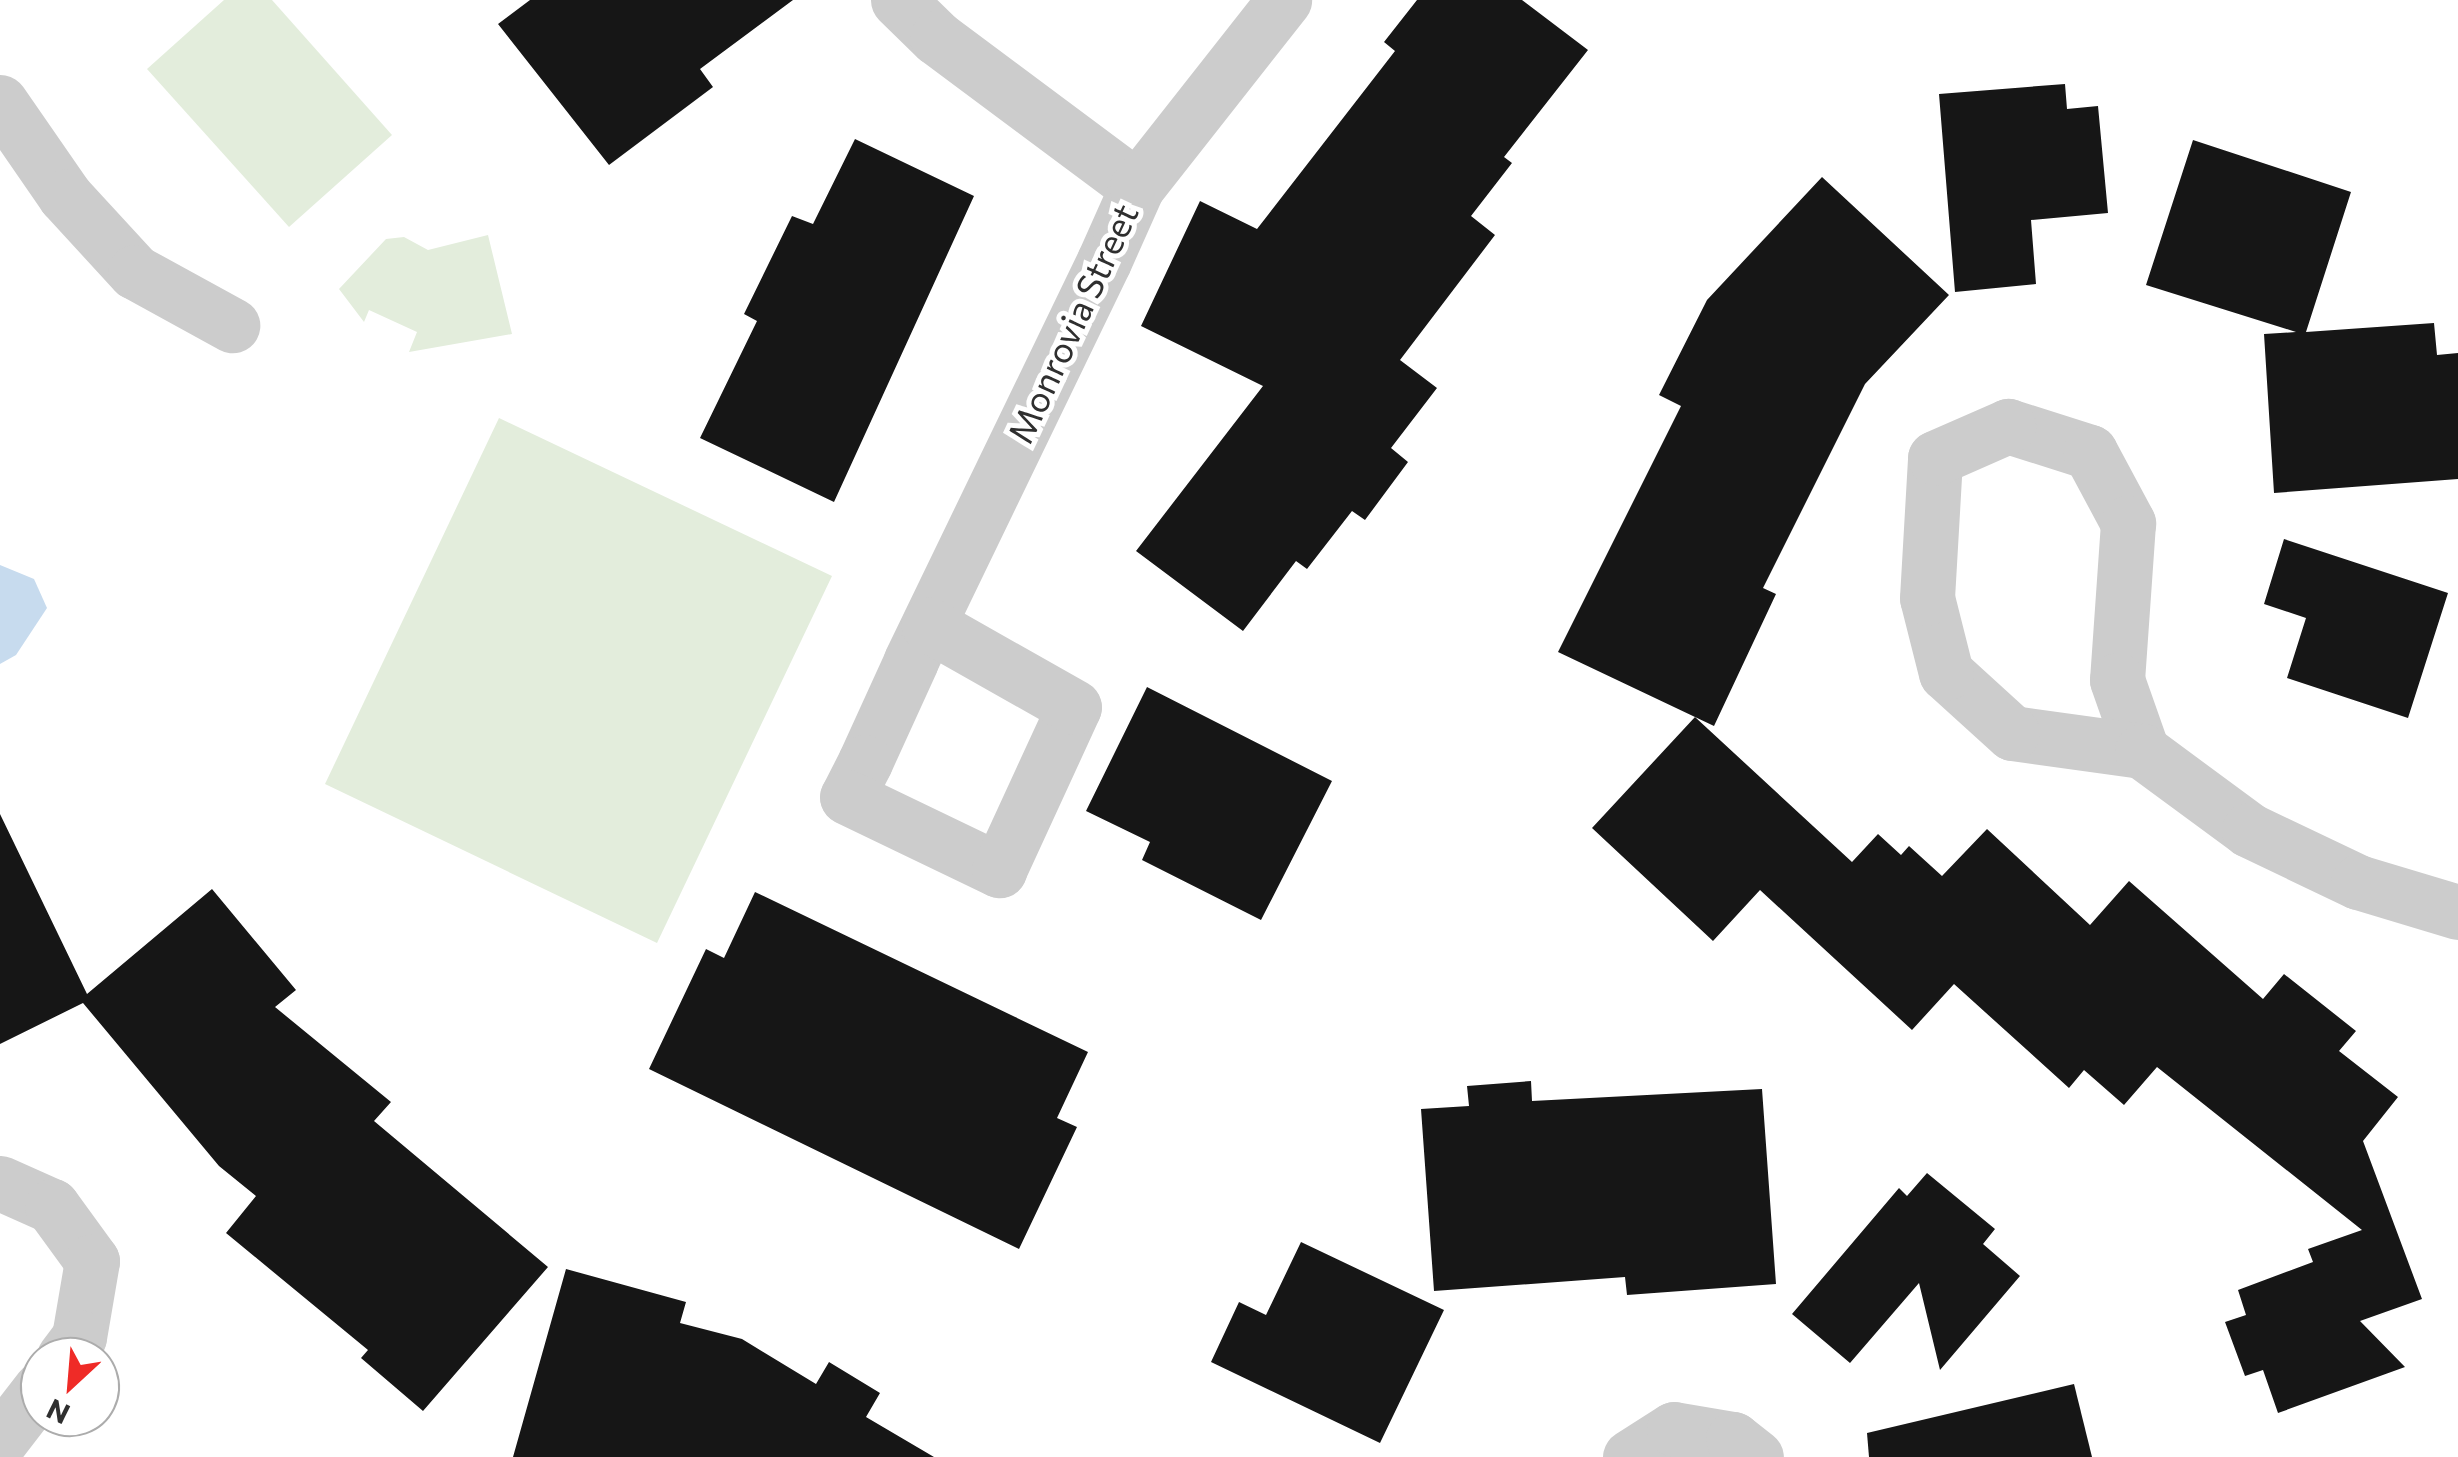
<!DOCTYPE html>
<html>
<head>
<meta charset="utf-8">
<style>
  body { margin:0 }
  #map { position:relative; width:2458px; height:1457px; overflow:hidden; background:#fff; font-family:Commissioner,sans-serif }
  div>[style] { position:absolute }
  .green>* { inset:0; background:#e3eddc }
  .water>* { inset:0; background:#c7dbee }
  .building>* { inset:0; background:#161616 }
  .minor>* { height:55px; margin:-27.5px; padding:0 27.5px; transform-origin:27.5px; border-radius:27.5px; background:#ccc }
  span { translate:-50% -50%; white-space:nowrap; text-align:center; line-height:1.15; -webkit-text-stroke:10px #fff; paint-order:stroke }
  .street-label { font-size:35px; color:#2f2f2f }
  .north { position:absolute; left:20px; top:1337px; width:100px; height:100px; box-sizing:border-box; background:#fff; border:2px solid #acacac; border-radius:50%; rotate:206deg; font-size:28px; font-weight:700; line-height:40px; text-align:center; color:#2f2f2f }
  .north::after { content:''; display:block; margin:auto; width:35px; height:45px; background:#ef2b27; clip-path:polygon(50% 0,100% 100%,50% 72%,0 100%) }
</style>
</head>
<body>
<div id="map">
  <div class="green">
    <i style="clip-path:polygon(224px 0,272px 0,392px 135px,289px 227px,147px 69px)"></i>
    <i style="clip-path:polygon(488px 235px,512px 334px,409px 352px,417px 332px,369px 310px,364px 322px,339px 289px,386px 239px,404px 237px,428px 250px)"></i>
    <i style="clip-path:polygon(499px 418px,832px 576px,657px 943px,325px 784px)"></i>
  </div>
  <div class="water">
    <i style="clip-path:polygon(0 565px,34px 579px,47px 608px,16px 655px,0 664px)"></i>
  </div>
  <div class="building">
    <i style="clip-path:polygon(530px 0,793px 0,700px 69px,713px 87px,609px 165px,498px 24px)"></i>
    <i style="clip-path:polygon(1417px 0,1522px 0,1588px 50px,1504px 157px,1512px 163px,1471px 216px,1495px 235px,1400px 360px,1437px 388px,1391px 448px,1408px 462px,1365px 520px,1352px 511px,1307px 569px,1296px 561px,1243px 631px,1136px 551px,1263px 386px,1141px 326px,1200px 201px,1257px 229px,1395px 51px,1384px 42px)"></i>
    <i style="clip-path:polygon(2065px 84px,2067px 109px,2098px 106px,2108px 213px,2031px 220px,2036px 284px,1955px 292px,1939px 94px)"></i>
    <i style="clip-path:polygon(855px 139px,974px 196px,834px 502px,700px 438px,757px 321px,744px 314px,792px 216px,813px 224px)"></i>
    <i style="clip-path:polygon(2193px 140px,2351px 192px,2306px 332px,2434px 323px,2437px 355px,2458px 353px,2458px 479px,2274px 493px,2264px 334px,2296px 332px,2146px 285px)"></i>
    <i style="clip-path:polygon(1822px 177px,1949px 295px,1865px 384px,1763px 588px,1776px 594px,1714px 726px,1558px 652px,1681px 406px,1659px 395px,1707px 300px)"></i>
    <i style="clip-path:polygon(2284px 539px,2448px 593px,2408px 718px,2287px 678px,2306px 618px,2264px 604px)"></i>
    <i style="clip-path:polygon(1147px 687px,1332px 781px,1261px 920px,1142px 860px,1150px 842px,1086px 811px)"></i>
    <i style="clip-path:polygon(1695px 717px,1852px 862px,1878px 834px,1901px 855px,1909px 846px,1942px 876px,1987px 829px,2090px 925px,2129px 881px,2263px 999px,2284px 974px,2356px 1031px,2339px 1051px,2398px 1097px,2363px 1141px,2422px 1299px,2360px 1321px,2405px 1367px,2278px 1413px,2263px 1370px,2245px 1376px,2225px 1322px,2246px 1315px,2238px 1290px,2313px 1262px,2308px 1249px,2362px 1230px,2157px 1067px,2124px 1105px,2084px 1070px,2069px 1088px,1954px 984px,1912px 1030px,1760px 890px,1713px 941px,1592px 828px)"></i>
    <i style="clip-path:polygon(0 814px,87px 994px,212px 889px,296px 990px,275px 1007px,391px 1102px,374px 1121px,548px 1267px,423px 1411px,361px 1358px,368px 1350px,226px 1233px,256px 1196px,219px 1166px,83px 1003px,0 1044px)"></i>
    <i style="clip-path:polygon(755px 892px,1088px 1052px,1057px 1118px,1077px 1127px,1019px 1249px,649px 1069px,706px 949px,724px 958px)"></i>
    <i style="clip-path:polygon(1531px 1081px,1532px 1101px,1762px 1089px,1776px 1284px,1627px 1295px,1625px 1277px,1434px 1291px,1421px 1109px,1469px 1106px,1467px 1086px)"></i>
    <i style="clip-path:polygon(1927px 1173px,1995px 1229px,1983px 1244px,2020px 1276px,1940px 1370px,1919px 1283px,1850px 1363px,1792px 1314px,1899px 1188px,1907px 1196px)"></i>
    <i style="clip-path:polygon(1301px 1242px,1444px 1310px,1380px 1443px,1211px 1362px,1239px 1302px,1266px 1315px)"></i>
    <i style="clip-path:polygon(566px 1269px,686px 1302px,680px 1323px,742px 1339px,816px 1384px,829px 1362px,880px 1393px,866px 1417px,934px 1457px,513px 1457px)"></i>
    <i style="clip-path:polygon(2074px 1384px,2092px 1457px,1869px 1457px,1867px 1433px)"></i>
  </div>
  <div class="minor">
    <i style="left:898px;top:0;width:54px;rotate:44.3deg"></i>
    <i style="left:937px;top:38px;width:249px;rotate:36.7deg"></i>
    <i style="left:1137px;top:187px;width:81px;rotate:114deg"></i>
    <i style="left:1104px;top:261px;width:444px;rotate:115.8deg"></i>
    <i style="left:911px;top:661px;width:111px;rotate:114.5deg"></i>
    <i style="left:865px;top:762px;width:39px;rotate:117deg"></i>
    <i style="left:847px;top:797px;width:169px;rotate:25.7deg"></i>
    <i style="left:999px;top:870px;width:179px;rotate:-65.3deg"></i>
    <i style="left:1074px;top:707px;width:167px;rotate:-150.5deg"></i>
    <i style="left:0;top:102px;width:114px;rotate:55.3deg"></i>
    <i style="left:65px;top:196px;width:103px;rotate:47.4deg"></i>
    <i style="left:135px;top:272px;width:111px;rotate:28.7deg"></i>
    <i style="left:1137px;top:187px;width:238px;rotate:-51.8deg"></i>
    <i style="left:2008px;top:426px;width:86px;rotate:17.6deg"></i>
    <i style="left:2090px;top:452px;width:81px;rotate:61.8deg"></i>
    <i style="left:2128px;top:523px;width:157px;rotate:94deg"></i>
    <i style="left:2117px;top:680px;width:75px;rotate:70.6deg"></i>
    <i style="left:2142px;top:751px;width:131px;rotate:-172.1deg"></i>
    <i style="left:2012px;top:733px;width:89px;rotate:-137.7deg"></i>
    <i style="left:1946px;top:673px;width:77px;rotate:-104.2deg"></i>
    <i style="left:1927px;top:598px;width:140px;rotate:-86.7deg"></i>
    <i style="left:1935px;top:458px;width:80px;rotate:-23.7deg"></i>
    <i style="left:2142px;top:751px;width:133px;rotate:36.4deg"></i>
    <i style="left:2249px;top:830px;width:121px;rotate:25.5deg"></i>
    <i style="left:2358px;top:882px;width:104px;rotate:16.7deg"></i>
    <i style="left:0;top:1183px;width:57px;rotate:23.9deg"></i>
    <i style="left:52px;top:1206px;width:68px;rotate:54deg"></i>
    <i style="left:92px;top:1261px;width:77px;rotate:99.7deg"></i>
    <i style="left:79px;top:1337px;width:25px;rotate:127deg"></i>
    <i style="left:0;top:1441px;width:66px;rotate:-52.4deg"></i>
    <i style="left:1630px;top:1457px;width:52px;rotate:-32.5deg"></i>
    <i style="left:1674px;top:1429px;width:60px;rotate:9.6deg"></i>
    <i style="left:1733px;top:1439px;width:29px;rotate:38deg"></i>
  </div>
  <div class="street-label">
    <span style="left:1072px;top:323px;rotate:-65deg">Monrovia Street</span>
  </div>
  <div class="north">N</div>
</div>
</body>
</html>
